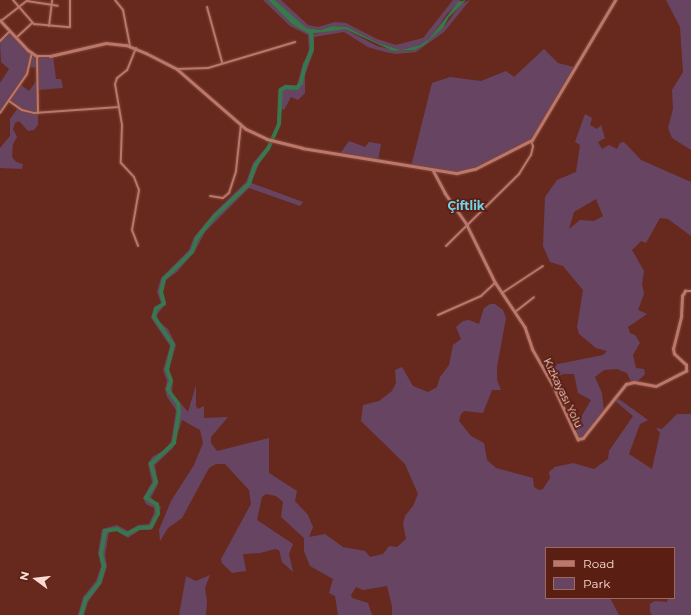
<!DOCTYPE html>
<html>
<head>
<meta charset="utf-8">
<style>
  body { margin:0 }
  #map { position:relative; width:691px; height:615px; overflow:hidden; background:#67291d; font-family:Montserrat,sans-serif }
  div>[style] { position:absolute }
  .green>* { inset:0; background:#674562 }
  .water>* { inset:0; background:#38784d }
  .river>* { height:3.5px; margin:-1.75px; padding:0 1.75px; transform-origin:1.75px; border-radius:1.75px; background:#38784d }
  .roads { filter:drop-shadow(0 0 1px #7b463d) drop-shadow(0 0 1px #7b463d) }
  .minor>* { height:2px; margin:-1px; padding:0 1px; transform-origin:1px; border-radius:1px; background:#bd7667 }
  .tertiary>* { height:2.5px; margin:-1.25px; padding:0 1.25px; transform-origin:1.25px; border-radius:1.25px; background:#bd7667 }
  span { translate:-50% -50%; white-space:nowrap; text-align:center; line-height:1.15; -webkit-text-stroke:3.5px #5b1e13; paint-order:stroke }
  .street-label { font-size:11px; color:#fadad3 }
  .neighbourhood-label { font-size:12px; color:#6ed5ea; font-weight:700 }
  .legend { position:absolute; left:545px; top:547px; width:130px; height:52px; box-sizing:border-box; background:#5b1e13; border:1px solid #9b6960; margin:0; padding:5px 7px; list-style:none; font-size:12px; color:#fadad3 }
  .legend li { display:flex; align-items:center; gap:8px; height:20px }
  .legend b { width:20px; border:1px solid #9b6960 }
  .north { position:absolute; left:16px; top:559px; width:40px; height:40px; -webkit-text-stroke:3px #5b1e13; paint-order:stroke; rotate:285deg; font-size:11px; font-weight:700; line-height:16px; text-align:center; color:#fadad3 }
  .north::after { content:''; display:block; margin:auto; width:14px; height:18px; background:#fadad3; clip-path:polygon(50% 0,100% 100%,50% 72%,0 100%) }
</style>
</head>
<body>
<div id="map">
  <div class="green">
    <i style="clip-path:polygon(263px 0,268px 0,292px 24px,309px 33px,315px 34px,331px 29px,345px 29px,377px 46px,397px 51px,415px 50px,423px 46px,443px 28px,461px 4px,470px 0,444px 32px,416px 52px,396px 54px,385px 52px,368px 47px,344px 32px,314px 37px,314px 51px,305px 75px,305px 93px,298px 100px,291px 97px,284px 110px,282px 109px,275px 138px,260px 162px,251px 183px,303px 202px,300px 206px,249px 188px,205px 232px,195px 251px,177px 272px,166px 280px,163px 293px,166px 303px,157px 315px,158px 321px,168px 329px,176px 345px,169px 370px,173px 381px,172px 393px,188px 412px,196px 385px,196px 406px,198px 409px,204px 406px,204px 418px,228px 417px,211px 437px,211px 443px,217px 451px,269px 438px,269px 473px,297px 491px,295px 501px,308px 515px,313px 527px,309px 537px,325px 534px,343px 547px,365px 551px,370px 557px,383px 554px,389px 546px,397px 547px,406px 539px,403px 524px,405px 516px,413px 506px,418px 494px,405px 464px,361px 421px,363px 405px,379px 401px,392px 391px,396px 383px,395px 370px,402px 367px,413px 386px,428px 392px,437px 387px,440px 377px,449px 365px,453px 345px,461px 339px,456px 327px,463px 321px,469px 320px,479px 324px,484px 308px,490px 304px,495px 304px,503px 310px,506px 318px,497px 367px,497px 380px,501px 390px,492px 390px,483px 413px,464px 411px,461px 414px,459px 421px,471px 436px,484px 443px,487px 460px,496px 468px,533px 478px,534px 487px,539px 490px,543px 489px,550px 478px,549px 472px,555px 467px,573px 463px,594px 469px,608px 459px,609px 451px,633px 416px,614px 400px,616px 397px,648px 420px,640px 424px,629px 454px,652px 469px,660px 433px,656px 428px,662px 429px,677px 414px,691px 414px,691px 615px,652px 615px,650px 612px,650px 604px,655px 601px,667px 602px,668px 598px,674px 598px,674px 548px,546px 548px,546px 598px,610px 598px,619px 615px,392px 615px,392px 606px,387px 586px,363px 590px,356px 587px,351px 595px,352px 598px,368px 603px,372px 615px,338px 615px,335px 596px,329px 593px,333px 579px,310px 566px,304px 551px,304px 538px,281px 517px,283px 502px,276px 496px,266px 494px,262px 497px,257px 520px,293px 544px,289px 554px,293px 572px,282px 562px,279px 550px,275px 549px,260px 553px,243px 554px,246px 571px,232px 573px,222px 563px,221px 559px,251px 504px,249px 490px,225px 464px,216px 464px,209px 468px,182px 518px,168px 528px,160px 541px,159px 530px,171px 501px,194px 465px,203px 443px,200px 430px,182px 420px,173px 448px,155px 465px,158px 484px,151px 498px,161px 507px,155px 524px,151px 530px,140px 530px,128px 538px,117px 531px,109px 532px,105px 555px,107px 566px,102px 583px,88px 602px,84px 615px,78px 615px,83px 597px,96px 581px,101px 566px,98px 553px,102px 529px,117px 525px,128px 531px,138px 525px,149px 524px,154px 513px,154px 508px,146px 504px,143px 498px,152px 482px,148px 464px,152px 457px,163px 451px,171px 442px,176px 410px,167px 397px,165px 389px,167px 381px,163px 370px,170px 346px,151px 318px,154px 307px,161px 303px,157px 292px,161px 278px,189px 250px,194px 237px,213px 214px,246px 182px,253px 163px,269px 144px,277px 124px,278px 90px,284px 85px,297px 85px,303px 63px,309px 54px,308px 35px,290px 26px)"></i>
    <i style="clip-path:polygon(275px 0,281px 0,308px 25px,318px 27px,335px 22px,346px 23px,377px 39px,396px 45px,423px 38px,453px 0,461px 0,447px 14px,431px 37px,420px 45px,401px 50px,378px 43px,347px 27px,332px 26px,321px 30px,305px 28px)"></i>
    <i style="clip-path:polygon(666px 0,691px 0,691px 150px,672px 138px,668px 128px,673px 109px,672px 90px,683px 72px,680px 27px)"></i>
    <i style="clip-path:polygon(evenodd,10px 31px,28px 50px,37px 56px,53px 55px,56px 79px,61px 79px,63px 88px,38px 90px,38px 125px,34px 130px,28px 131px,19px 121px,15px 123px,13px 129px,17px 137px,13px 144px,12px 157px,16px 162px,23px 164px,22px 169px,0 168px,0 148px,10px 136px,10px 119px,18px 108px,9px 101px,0 113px,0 83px,9px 69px,1px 62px,0 41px,10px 31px,30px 67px,37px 68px,37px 80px,29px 91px,20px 84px,30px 67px)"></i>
    <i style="clip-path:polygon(544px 49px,558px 63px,574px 67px,531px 141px,464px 173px,411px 167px,432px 83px,450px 77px,481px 81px,506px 71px,514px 77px)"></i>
    <i style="clip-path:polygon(evenodd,585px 114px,592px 118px,590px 125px,597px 129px,601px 125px,605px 138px,598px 142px,602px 149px,609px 145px,617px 149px,620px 143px,624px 142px,641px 160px,691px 182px,691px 236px,668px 219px,660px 218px,646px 243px,641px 241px,632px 250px,644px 271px,642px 284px,644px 294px,638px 310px,647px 314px,628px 327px,630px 333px,635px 335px,640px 343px,633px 355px,636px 368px,644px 369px,645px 374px,637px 382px,631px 382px,627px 373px,617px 369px,604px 370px,595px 377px,602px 393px,604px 412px,585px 435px,578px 439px,566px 411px,580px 419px,591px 400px,578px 393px,574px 374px,564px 374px,550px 379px,543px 367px,603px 355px,607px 351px,596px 348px,579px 334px,577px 327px,583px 290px,563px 266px,550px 262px,543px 246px,545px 197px,557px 180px,576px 172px,580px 145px,575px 142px,585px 114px,596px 199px,603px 216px,594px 221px,580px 220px,569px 229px,574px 212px,596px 199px)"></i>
    <i style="clip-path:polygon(349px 141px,365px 147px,369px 142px,381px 144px,378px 161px,339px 155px)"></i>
    <i style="clip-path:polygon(210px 575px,205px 588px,207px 602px,206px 615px,179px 615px,186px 576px,196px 581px)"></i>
  </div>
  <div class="water">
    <i style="clip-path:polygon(268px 0,275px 0,306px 28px,321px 30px,332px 26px,347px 27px,378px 43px,401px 50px,420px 45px,430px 38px,458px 2px,466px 0,449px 17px,443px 28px,423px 46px,415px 50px,393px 51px,345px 29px,309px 34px,292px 24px)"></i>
  </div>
  <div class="river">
    <i style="left:81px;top:615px;width:17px;rotate:-73deg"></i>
    <i style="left:86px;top:599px;width:21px;rotate:-51deg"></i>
    <i style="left:99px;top:583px;width:17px;rotate:-73deg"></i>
    <i style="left:104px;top:567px;width:13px;rotate:-103deg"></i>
    <i style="left:101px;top:554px;width:23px;rotate:-80deg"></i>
    <i style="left:105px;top:531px;width:12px;rotate:-9deg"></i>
    <i style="left:117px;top:529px;width:11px;rotate:27deg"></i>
    <i style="left:127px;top:534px;width:13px;rotate:-27deg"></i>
    <i style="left:139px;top:528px;width:12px;rotate:-5deg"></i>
    <i style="left:151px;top:527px;width:15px;rotate:-62deg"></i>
    <i style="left:158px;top:514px;width:9px;rotate:-96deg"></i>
    <i style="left:157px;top:505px;width:13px;rotate:-148deg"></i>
    <i style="left:146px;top:498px;width:19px;rotate:-58deg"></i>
    <i style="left:156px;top:482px;width:19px;rotate:-106deg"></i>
    <i style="left:151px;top:464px;width:31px;rotate:-42deg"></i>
    <i style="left:174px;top:443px;width:30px;rotate:-81deg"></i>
    <i style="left:179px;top:413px;width:9px;rotate:-96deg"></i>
    <i style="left:178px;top:404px;width:17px;rotate:-126deg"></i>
    <i style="left:168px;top:390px;width:9px;rotate:-72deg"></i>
    <i style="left:171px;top:381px;width:12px;rotate:-110deg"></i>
    <i style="left:167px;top:370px;width:26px;rotate:-77deg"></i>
    <i style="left:173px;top:345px;width:34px;rotate:-124deg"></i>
    <i style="left:154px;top:317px;width:8px;rotate:-76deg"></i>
    <i style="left:156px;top:309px;width:9px;rotate:-32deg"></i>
    <i style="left:164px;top:304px;width:12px;rotate:-104deg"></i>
    <i style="left:161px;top:292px;width:13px;rotate:-77deg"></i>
    <i style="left:164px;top:279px;width:39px;rotate:-44deg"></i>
    <i style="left:192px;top:252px;width:15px;rotate:-70deg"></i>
    <i style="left:197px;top:238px;width:28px;rotate:-51deg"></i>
    <i style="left:215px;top:216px;width:47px;rotate:-43.3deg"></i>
    <i style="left:249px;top:184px;width:19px;rotate:-72deg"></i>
    <i style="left:255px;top:166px;width:21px;rotate:-53deg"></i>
    <i style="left:268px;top:149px;width:27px;rotate:-66deg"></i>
    <i style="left:279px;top:124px;width:34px;rotate:-87deg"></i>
    <i style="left:281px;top:90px;width:6px;rotate:-31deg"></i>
    <i style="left:286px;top:87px;width:11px;rotate:5deg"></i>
    <i style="left:297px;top:88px;width:6px;rotate:-51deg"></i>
    <i style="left:301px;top:83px;width:17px;rotate:-77deg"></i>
    <i style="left:305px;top:66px;width:18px;rotate:-68deg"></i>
    <i style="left:312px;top:49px;width:17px;rotate:-93deg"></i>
  </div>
  <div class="roads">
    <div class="minor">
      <i style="left:13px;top:0;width:32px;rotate:49deg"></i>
      <i style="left:34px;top:24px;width:36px;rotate:5deg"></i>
      <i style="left:70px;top:27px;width:27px;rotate:-90deg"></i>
      <i style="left:115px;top:0;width:13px;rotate:51deg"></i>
      <i style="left:123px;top:10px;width:37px;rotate:79deg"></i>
      <i style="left:27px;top:1px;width:31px;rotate:9deg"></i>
      <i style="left:207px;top:7px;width:57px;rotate:74.7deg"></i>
      <i style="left:1px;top:21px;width:34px;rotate:-38deg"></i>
      <i style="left:49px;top:26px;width:26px;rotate:-83deg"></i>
      <i style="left:16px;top:38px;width:22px;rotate:-43deg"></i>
      <i style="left:0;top:41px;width:14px;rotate:-45deg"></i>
      <i style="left:136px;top:48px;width:24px;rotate:112deg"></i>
      <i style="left:127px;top:70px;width:13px;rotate:141deg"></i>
      <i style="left:117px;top:78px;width:6px;rotate:108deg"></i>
      <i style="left:115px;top:84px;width:42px;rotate:80.3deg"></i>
      <i style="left:122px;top:125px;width:38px;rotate:92deg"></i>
      <i style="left:121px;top:163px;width:19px;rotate:47deg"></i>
      <i style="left:134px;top:177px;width:14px;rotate:69deg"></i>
      <i style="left:139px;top:190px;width:41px;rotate:99.9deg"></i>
      <i style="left:132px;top:230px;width:17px;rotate:69deg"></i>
      <i style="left:37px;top:56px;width:57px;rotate:89deg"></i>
      <i style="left:177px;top:69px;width:31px;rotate:-2deg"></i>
      <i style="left:208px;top:68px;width:91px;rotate:-16.6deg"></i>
      <i style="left:9px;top:101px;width:16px;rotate:35deg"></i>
      <i style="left:22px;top:110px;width:12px;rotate:14deg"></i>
      <i style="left:34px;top:113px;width:85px;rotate:-4deg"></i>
      <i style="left:0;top:113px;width:47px;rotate:-55.3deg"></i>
      <i style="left:27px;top:74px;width:22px;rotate:-77deg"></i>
      <i style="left:210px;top:196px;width:13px;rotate:9deg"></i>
      <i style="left:223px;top:198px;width:8px;rotate:-40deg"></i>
      <i style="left:229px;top:193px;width:23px;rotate:-72deg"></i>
      <i style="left:236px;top:171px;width:47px;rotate:-83.9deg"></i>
      <i style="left:446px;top:246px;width:103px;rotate:-44.6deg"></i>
      <i style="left:519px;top:174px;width:22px;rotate:-58deg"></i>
      <i style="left:531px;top:155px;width:9px;rotate:-77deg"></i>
      <i style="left:533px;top:146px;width:5px;rotate:-112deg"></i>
      <i style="left:502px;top:293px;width:49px;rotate:-33.4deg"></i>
      <i style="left:515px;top:312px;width:24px;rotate:-38deg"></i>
      <i style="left:438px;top:315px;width:47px;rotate:-23.8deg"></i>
      <i style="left:481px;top:296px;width:19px;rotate:-43deg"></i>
    </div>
    <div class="tertiary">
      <i style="left:0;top:20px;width:41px;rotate:47deg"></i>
      <i style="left:28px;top:50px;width:11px;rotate:34deg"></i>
      <i style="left:37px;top:56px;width:13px"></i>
      <i style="left:50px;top:56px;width:57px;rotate:-13.1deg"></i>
      <i style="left:106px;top:43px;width:20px;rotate:6deg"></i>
      <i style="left:126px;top:45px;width:22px;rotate:22deg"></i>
      <i style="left:146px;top:53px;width:35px;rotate:27deg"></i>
      <i style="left:177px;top:69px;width:91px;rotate:41deg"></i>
      <i style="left:246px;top:129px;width:23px;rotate:25deg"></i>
      <i style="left:267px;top:139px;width:36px;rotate:14deg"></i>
      <i style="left:302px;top:148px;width:157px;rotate:9.2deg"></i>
      <i style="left:457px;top:173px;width:18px;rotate:-13deg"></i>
      <i style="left:475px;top:169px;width:64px;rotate:-27deg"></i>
      <i style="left:532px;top:140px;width:163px;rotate:-59.3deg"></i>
      <i style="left:433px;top:170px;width:26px;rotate:62deg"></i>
      <i style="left:445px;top:193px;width:39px;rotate:55deg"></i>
      <i style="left:467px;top:225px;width:64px;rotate:63.8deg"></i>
      <i style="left:495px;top:282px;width:54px;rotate:56.3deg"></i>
      <i style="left:525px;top:327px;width:24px;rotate:71deg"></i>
      <i style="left:533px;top:350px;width:40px;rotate:60.3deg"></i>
      <i style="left:553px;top:385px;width:60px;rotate:65.2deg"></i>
      <i style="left:578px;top:439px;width:5px;rotate:-11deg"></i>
      <i style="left:583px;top:438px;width:69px;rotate:-51.5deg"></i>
      <i style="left:626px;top:384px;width:8px;rotate:-14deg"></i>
      <i style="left:634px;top:382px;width:22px;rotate:10deg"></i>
      <i style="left:656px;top:386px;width:34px;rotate:-27deg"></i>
      <i style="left:686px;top:371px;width:6px;rotate:-90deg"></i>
      <i style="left:686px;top:365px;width:16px;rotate:-137deg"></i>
      <i style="left:674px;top:354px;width:5px;rotate:-101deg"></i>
      <i style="left:673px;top:349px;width:34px;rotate:-76deg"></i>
      <i style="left:681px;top:316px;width:20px;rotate:-87deg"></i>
      <i style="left:682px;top:296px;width:6px;rotate:-59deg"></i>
      <i style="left:685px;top:291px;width:6px"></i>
    </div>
  </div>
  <div class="street-label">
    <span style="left:563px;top:393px;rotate:64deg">Kızkayası Yolu</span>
  </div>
  <div class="neighbourhood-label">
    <span style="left:466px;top:206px">Çiftlik</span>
  </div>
  <ul class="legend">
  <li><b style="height:5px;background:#bd7667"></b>Road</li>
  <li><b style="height:11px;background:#674562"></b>Park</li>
  </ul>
  <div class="north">N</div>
</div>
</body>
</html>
